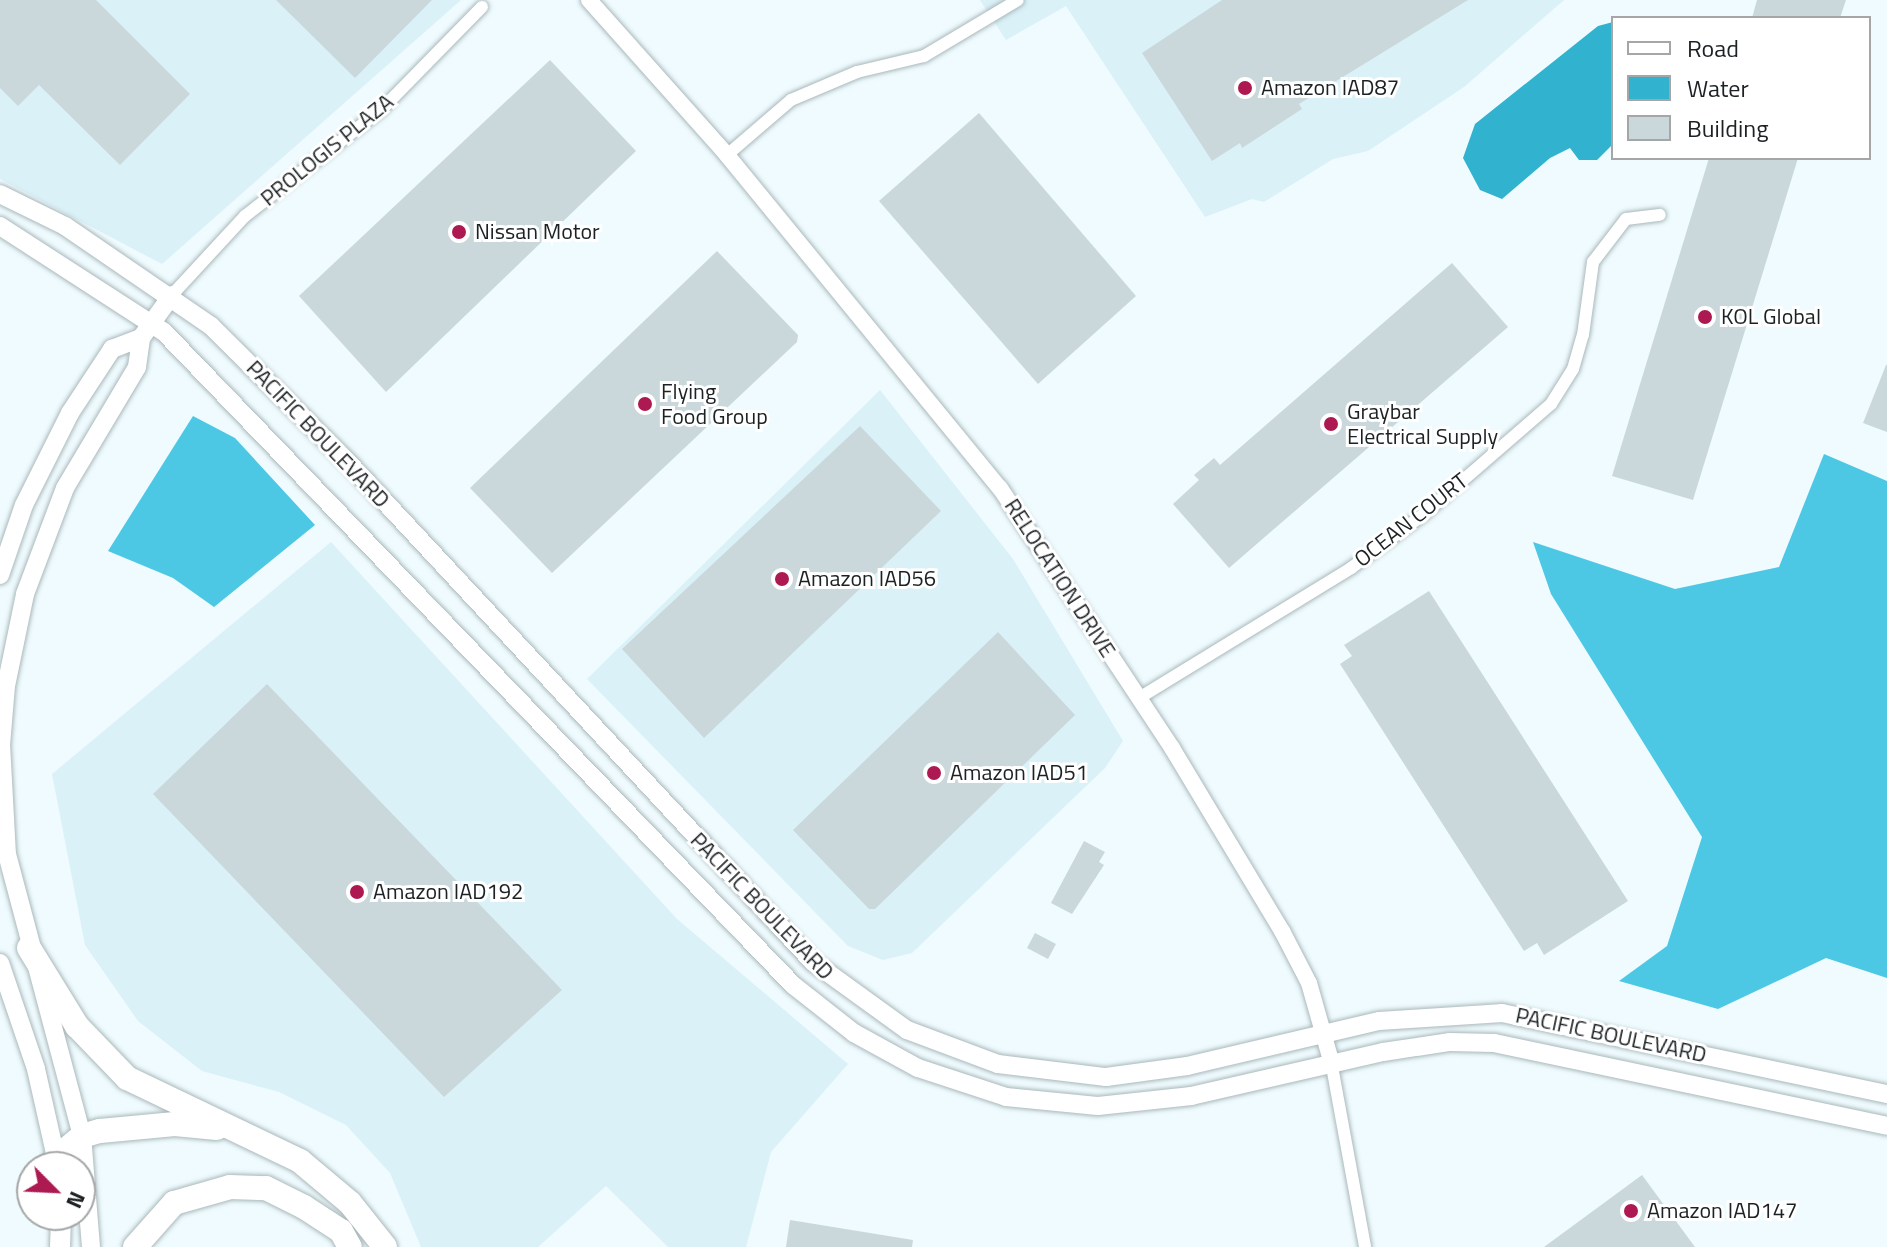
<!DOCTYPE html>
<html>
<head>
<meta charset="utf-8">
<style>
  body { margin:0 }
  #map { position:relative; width:1887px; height:1247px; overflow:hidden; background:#effbfe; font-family:"Titillium Web",sans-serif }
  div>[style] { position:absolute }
  .built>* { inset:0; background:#daf1f8 }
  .forest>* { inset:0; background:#4dc8e4 }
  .water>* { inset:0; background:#31b2ce }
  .building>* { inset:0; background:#cad8db }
  .roads { filter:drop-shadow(0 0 2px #aab8bb) drop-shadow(0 0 2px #aab8bb) }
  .minor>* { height:12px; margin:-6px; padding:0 6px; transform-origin:6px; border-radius:6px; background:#fff }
  .tertiary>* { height:16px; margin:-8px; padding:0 8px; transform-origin:8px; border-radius:8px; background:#fff }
  .secondary>* { height:18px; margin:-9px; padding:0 9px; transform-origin:9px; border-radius:9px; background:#fff }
  .primary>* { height:20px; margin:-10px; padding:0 10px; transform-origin:10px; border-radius:10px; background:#fff }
  .motorway>* { height:24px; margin:-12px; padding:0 12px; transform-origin:12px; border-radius:12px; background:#fff }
  .dots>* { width:22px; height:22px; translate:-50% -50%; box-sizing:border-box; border:4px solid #fff; border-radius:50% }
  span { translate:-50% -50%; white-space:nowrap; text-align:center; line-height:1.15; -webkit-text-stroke:6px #fff; paint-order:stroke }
  .poi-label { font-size:22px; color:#1c2123 }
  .left { translate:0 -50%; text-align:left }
  .street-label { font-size:22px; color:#1c2123 }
  .legend { position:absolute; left:1611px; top:16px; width:260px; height:144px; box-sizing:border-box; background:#fff; border:2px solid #a4a6a7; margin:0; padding:10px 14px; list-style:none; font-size:24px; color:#1c2123 }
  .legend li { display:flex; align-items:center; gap:16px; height:40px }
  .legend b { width:40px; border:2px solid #a4a6a7 }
  .north { position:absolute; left:16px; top:1151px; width:80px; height:80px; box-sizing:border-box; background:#fff; border:2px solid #a4a6a7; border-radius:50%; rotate:114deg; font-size:22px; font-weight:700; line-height:32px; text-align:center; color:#1c2123 }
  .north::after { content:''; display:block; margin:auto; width:28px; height:36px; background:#ac1a51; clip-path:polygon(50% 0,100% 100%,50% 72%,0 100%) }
</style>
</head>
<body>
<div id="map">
  <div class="built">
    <i style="clip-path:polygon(0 0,461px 0,162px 264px,0 179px)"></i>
    <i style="clip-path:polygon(980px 0,1564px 0,1464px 87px,1368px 151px,1333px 159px,1264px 202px,1252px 199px,1205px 217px,1066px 6px,1006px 40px)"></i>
    <i style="clip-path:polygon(880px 390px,1013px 559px,1123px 741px,1105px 768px,912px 953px,883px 960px,848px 946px,587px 679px)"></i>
    <i style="clip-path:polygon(331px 542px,677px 919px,848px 1064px,771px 1152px,746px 1247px,668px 1247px,606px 1186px,538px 1247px,421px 1247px,390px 1173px,346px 1125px,279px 1092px,202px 1071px,138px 1021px,85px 945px,52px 774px)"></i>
  </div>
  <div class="forest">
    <i style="clip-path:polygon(193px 416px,235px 438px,315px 525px,214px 607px,173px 578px,108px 551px)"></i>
    <i style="clip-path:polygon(1824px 454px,1887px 481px,1887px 978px,1826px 958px,1718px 1009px,1619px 981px,1667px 946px,1702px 837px,1551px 594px,1533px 542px,1675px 589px,1779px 567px)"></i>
  </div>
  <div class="water">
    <i style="clip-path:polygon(1613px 22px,1611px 146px,1597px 160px,1579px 160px,1570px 148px,1550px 158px,1502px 199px,1480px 190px,1463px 158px,1475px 124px,1598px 26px)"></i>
  </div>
  <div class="building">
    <i style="clip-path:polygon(0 0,96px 0,190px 94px,120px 165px,39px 85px,18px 106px,0 88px)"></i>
    <i style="clip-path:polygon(276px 0,432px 0,355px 78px)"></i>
    <i style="clip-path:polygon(1222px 0,1468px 0,1299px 104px,1302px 109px,1242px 148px,1240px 143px,1212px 161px,1142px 53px)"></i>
    <i style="clip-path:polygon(1757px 0,1846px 0,1840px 18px,1752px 18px)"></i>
    <i style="clip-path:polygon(550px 60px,636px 151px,386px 392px,299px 296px)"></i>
    <i style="clip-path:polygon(979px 113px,1136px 296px,1038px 384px,879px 201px)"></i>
    <i style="clip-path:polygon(1709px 158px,1798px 158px,1693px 500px,1612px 476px)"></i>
    <i style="clip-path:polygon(717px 251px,798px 335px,797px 342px,552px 573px,470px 488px)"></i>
    <i style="clip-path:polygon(1452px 263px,1508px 327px,1229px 568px,1173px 504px,1199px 480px,1194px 475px,1214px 458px,1220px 465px)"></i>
    <i style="clip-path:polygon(1886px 365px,1887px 365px,1887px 432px,1863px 423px)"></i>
    <i style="clip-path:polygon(860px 426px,941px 511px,704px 738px,622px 649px)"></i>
    <i style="clip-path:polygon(1429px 591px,1628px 901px,1544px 955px,1537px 943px,1524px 951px,1340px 664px,1352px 656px,1344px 645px)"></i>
    <i style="clip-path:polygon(998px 632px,1075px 715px,875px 909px,869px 909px,793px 830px)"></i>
    <i style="clip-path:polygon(267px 684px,562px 990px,444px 1097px,153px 794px)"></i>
    <i style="clip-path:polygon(1084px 841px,1105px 852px,1099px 862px,1104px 865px,1072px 914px,1051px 903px)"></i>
    <i style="clip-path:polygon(1035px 933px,1056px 944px,1048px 959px,1027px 948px)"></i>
    <i style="clip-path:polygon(1642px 1175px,1695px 1247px,1544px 1247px)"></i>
    <i style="clip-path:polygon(790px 1220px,913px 1240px,912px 1247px,786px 1247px)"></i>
  </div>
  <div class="roads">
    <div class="minor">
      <i style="left:727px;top:155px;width:84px;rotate:-40.7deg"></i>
      <i style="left:791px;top:100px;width:72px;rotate:-23deg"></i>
      <i style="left:857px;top:72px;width:69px;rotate:-13.4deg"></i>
      <i style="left:924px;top:56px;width:109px;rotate:-30.8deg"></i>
      <i style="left:172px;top:295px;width:108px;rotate:-47.3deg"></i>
      <i style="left:245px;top:216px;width:174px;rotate:-38deg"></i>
      <i style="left:382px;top:109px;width:143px;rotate:-45.6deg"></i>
      <i style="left:1139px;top:698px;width:249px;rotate:-31.5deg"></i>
      <i style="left:1351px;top:568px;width:91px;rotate:-36.5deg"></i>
      <i style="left:1424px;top:514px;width:168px;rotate:-40.9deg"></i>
      <i style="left:1551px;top:404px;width:41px;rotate:-57.8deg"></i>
      <i style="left:1573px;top:369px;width:35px;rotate:-74deg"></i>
      <i style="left:1583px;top:335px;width:74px;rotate:-82.2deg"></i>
      <i style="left:1593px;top:262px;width:54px;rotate:-52.5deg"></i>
      <i style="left:1626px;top:219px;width:34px;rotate:-7deg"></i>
      <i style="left:1331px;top:1061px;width:189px;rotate:79.6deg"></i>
    </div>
    <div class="tertiary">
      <i style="left:589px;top:0;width:208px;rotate:48.3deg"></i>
      <i style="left:727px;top:155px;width:431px;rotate:50.7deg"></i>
      <i style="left:1000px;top:488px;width:312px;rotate:56.5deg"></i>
      <i style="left:1172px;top:748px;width:214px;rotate:59deg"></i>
      <i style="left:1282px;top:931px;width:59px;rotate:62.6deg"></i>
      <i style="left:1309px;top:983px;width:81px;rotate:74.2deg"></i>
    </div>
    <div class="secondary">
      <i style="left:0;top:194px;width:72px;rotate:26.2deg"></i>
      <i style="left:65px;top:226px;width:177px;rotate:34.4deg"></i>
      <i style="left:211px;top:326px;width:189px;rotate:44.8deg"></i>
      <i style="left:345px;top:459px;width:687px;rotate:47.06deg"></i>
      <i style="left:813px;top:962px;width:116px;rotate:35.9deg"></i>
      <i style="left:907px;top:1030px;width:97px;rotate:20.5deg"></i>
      <i style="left:998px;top:1064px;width:109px;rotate:6.9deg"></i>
      <i style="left:1106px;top:1077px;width:82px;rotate:-7.7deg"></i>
      <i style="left:1187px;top:1066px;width:197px;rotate:-13.2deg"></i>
      <i style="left:1379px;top:1021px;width:123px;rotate:-3.7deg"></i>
      <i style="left:1502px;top:1013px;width:393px;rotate:11.9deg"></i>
      <i style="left:0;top:226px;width:195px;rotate:32.9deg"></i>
      <i style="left:164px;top:332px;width:907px;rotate:46.07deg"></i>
      <i style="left:793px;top:985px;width:78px;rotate:38.2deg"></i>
      <i style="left:854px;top:1033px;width:73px;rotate:28.7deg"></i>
      <i style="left:918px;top:1068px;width:93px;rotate:18.2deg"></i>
      <i style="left:1006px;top:1097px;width:92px;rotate:5.6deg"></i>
      <i style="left:1098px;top:1106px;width:94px;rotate:-6.1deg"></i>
      <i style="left:1191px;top:1096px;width:197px;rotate:-12.9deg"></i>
      <i style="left:1383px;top:1052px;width:68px;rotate:-8.5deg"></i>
      <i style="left:1450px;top:1042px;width:44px;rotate:1.3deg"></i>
      <i style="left:1494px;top:1043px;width:402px;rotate:11.9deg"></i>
      <i style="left:0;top:575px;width:74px;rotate:-71.1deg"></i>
      <i style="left:24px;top:505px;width:103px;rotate:-63.4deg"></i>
      <i style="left:70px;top:413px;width:77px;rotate:-56.7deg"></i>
      <i style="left:112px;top:349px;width:31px;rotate:-21deg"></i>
      <i style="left:0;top:963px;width:112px;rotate:71.2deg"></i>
      <i style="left:36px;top:1069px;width:91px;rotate:77.3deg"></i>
      <i style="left:91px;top:1247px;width:111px;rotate:-94.6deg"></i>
      <i style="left:82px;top:1136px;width:291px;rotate:-104.9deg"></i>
      <i style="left:7px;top:855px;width:110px;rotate:-93.1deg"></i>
      <i style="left:1px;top:745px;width:59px;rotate:-85.2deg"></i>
      <i style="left:6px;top:686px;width:94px;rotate:-78.3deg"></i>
      <i style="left:25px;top:594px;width:113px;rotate:-69.3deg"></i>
      <i style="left:65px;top:488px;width:141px;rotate:-59.2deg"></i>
      <i style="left:137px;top:367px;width:29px;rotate:-82deg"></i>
      <i style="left:141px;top:338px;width:53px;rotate:-54.2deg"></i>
    </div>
    <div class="primary">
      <i style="left:60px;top:1247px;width:32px;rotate:-88deg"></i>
    </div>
    <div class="motorway">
      <i style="left:29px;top:948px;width:92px;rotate:58.4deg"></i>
      <i style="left:77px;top:1026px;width:72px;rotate:46.1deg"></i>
      <i style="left:127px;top:1078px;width:192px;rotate:25.6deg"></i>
      <i style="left:300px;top:1161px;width:65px;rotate:40deg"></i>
      <i style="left:350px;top:1203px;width:56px;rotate:51.5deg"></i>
      <i style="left:56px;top:1158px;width:34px;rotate:-40deg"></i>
      <i style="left:82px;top:1136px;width:19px;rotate:-16deg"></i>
      <i style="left:100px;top:1131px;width:75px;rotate:-5.3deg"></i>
      <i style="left:175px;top:1124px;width:42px;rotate:5.4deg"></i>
      <i style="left:135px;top:1247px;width:59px;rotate:-48.4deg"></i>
      <i style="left:174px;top:1203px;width:58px;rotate:-15.9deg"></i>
      <i style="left:230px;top:1187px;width:36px;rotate:2deg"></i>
      <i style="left:266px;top:1188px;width:42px;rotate:26.6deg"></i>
      <i style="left:304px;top:1207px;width:44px;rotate:33deg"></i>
      <i style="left:341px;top:1231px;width:18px;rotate:61deg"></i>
    </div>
  </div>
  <div class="dots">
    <i style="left:1245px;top:88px;background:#ac1a51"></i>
    <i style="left:459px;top:232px;background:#ac1a51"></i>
    <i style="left:1705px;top:317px;background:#ac1a51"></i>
    <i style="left:645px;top:404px;background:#ac1a51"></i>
    <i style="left:1331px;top:424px;background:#ac1a51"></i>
    <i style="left:782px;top:579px;background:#ac1a51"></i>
    <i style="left:934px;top:773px;background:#ac1a51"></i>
    <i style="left:357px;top:892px;background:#ac1a51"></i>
    <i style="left:1631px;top:1211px;background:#ac1a51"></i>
  </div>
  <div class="poi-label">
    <span class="left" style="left:1261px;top:88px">Amazon IAD87</span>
    <span class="left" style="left:475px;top:232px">Nissan Motor</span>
    <span class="left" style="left:1721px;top:317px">KOL Global</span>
    <span class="left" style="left:661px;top:404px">Flying<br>Food Group</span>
    <span class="left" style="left:1347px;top:424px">Graybar<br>Electrical Supply</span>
    <span class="left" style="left:798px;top:579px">Amazon IAD56</span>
    <span class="left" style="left:950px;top:773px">Amazon IAD51</span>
    <span class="left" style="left:373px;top:892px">Amazon IAD192</span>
    <span class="left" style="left:1647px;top:1211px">Amazon IAD147</span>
  </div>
  <div class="street-label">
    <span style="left:327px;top:150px;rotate:-39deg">PROLOGIS PLAZA</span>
    <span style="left:318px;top:434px;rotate:46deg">PACIFIC BOULEVARD</span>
    <span style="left:1411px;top:520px;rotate:-38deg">OCEAN COURT</span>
    <span style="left:1060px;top:578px;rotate:57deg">RELOCATION DRIVE</span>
    <span style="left:762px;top:906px;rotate:46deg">PACIFIC BOULEVARD</span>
    <span style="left:1611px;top:1035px;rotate:12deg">PACIFIC BOULEVARD</span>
  </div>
  <ul class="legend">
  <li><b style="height:10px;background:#fff"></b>Road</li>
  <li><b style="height:22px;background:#31b2ce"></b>Water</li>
  <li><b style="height:22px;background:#cad8db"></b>Building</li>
  </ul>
  <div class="north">N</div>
</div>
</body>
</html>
